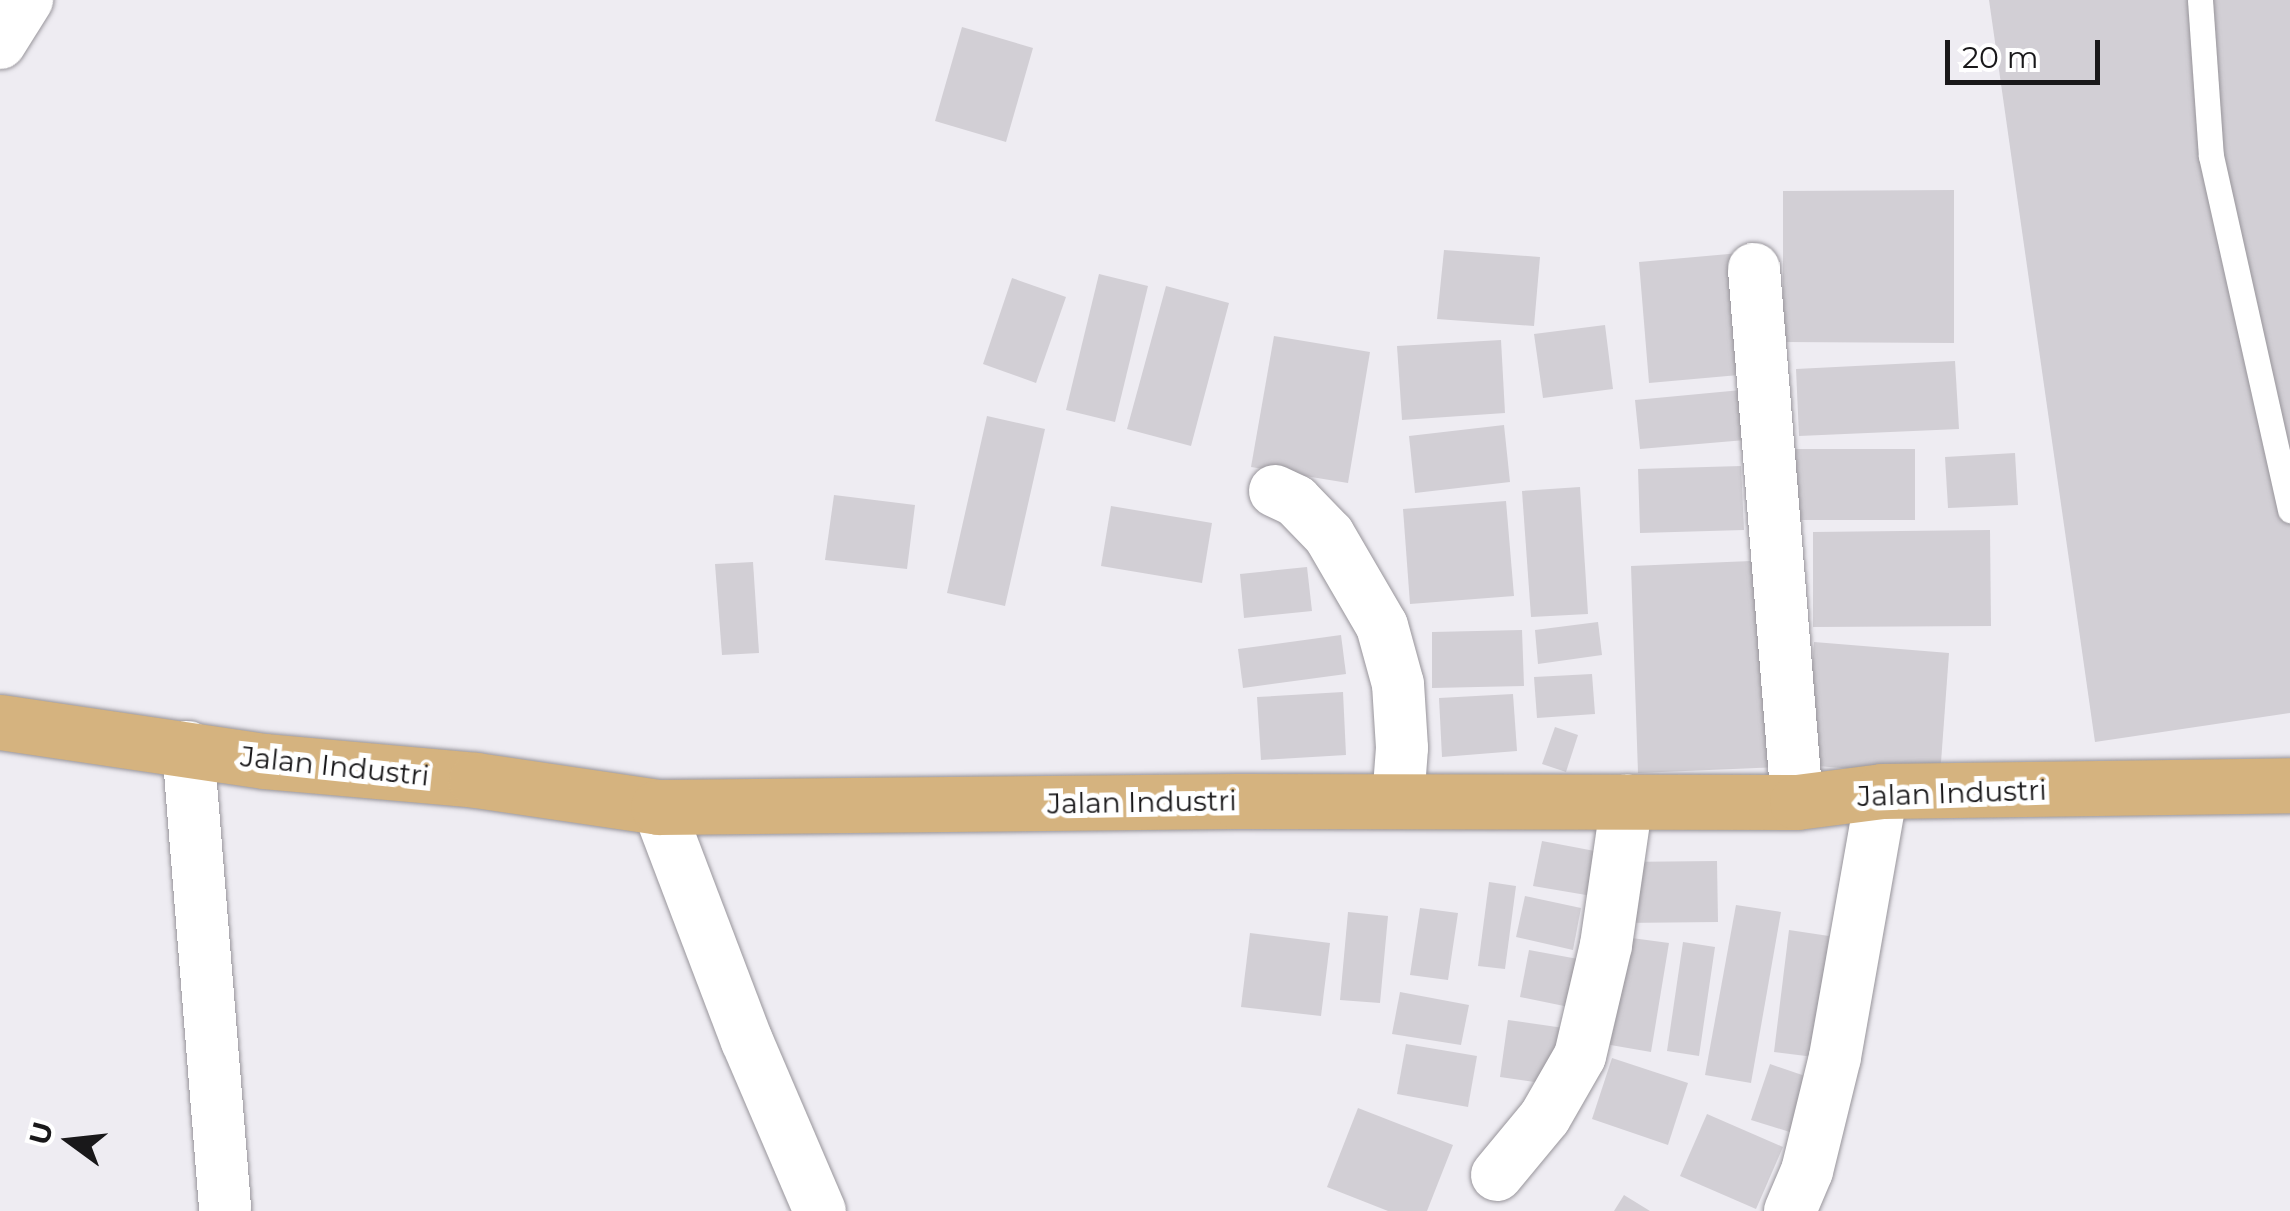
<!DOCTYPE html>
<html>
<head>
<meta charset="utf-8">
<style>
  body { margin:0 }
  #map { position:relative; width:2290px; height:1211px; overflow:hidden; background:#eeecf2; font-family:Montserrat,sans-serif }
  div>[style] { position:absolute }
  .building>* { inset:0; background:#d2cfd5 }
  .roads { filter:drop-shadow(0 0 2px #98959b) drop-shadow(0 0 2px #98959b) }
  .service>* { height:25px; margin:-12.5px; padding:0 12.5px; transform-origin:12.5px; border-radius:12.5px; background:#fff }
  .minor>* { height:52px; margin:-26px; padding:0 26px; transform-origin:26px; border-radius:26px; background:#fff }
  .primary>* { height:55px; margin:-27.5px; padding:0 27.5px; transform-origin:27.5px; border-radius:27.5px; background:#d5b37f }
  span { translate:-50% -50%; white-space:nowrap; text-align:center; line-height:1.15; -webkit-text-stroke:10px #fff; paint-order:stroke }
  .street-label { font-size:28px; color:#19181a }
  .north { position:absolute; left:20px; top:1091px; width:100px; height:100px; -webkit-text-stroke:8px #fff; paint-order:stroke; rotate:285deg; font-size:28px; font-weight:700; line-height:40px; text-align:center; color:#19181a }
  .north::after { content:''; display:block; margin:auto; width:35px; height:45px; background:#19181a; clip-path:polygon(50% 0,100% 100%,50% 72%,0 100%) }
  .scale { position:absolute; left:1945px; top:40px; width:155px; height:45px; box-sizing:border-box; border:5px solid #19181a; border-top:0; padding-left:12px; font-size:30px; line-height:35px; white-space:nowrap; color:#19181a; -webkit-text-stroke:8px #fff; paint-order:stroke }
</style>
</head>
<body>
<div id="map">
  <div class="building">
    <i style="clip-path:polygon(1989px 0,2290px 0,2290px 713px,2095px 742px)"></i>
    <i style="clip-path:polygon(962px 27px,1033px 48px,1006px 142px,935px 121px)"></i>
    <i style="clip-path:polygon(1954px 190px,1954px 343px,1783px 342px,1783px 191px)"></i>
    <i style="clip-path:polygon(1444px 250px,1540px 257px,1534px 326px,1437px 319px)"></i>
    <i style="clip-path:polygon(1740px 253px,1750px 374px,1649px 383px,1639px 262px)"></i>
    <i style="clip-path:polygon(1099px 274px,1148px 286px,1115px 422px,1066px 410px)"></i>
    <i style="clip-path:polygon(1012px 278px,1066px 297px,1036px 383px,983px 364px)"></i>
    <i style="clip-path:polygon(1166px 286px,1229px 303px,1191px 446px,1127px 429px)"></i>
    <i style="clip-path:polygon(1605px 325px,1613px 389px,1543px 398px,1534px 334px)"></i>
    <i style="clip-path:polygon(1274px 336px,1370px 352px,1348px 483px,1251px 467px)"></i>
    <i style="clip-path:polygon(1501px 340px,1505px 413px,1402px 420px,1397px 346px)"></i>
    <i style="clip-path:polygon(1955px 361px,1959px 429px,1799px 436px,1796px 369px)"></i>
    <i style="clip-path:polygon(1752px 389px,1757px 439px,1640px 449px,1635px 400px)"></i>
    <i style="clip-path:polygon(987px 416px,1045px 429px,1005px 606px,947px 593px)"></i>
    <i style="clip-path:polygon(1504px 425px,1510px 482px,1415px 493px,1409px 436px)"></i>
    <i style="clip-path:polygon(1793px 449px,1915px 449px,1915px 520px,1792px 520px)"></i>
    <i style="clip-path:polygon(2015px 453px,2018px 505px,1948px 508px,1945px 457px)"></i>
    <i style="clip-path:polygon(1741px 466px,1744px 530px,1640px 533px,1638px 469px)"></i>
    <i style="clip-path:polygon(1580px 487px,1588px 614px,1531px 617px,1522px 491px)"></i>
    <i style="clip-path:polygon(834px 495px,915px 505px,907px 569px,825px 560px)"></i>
    <i style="clip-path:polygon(1506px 501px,1514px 596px,1410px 604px,1403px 509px)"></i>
    <i style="clip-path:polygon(1111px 506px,1212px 523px,1202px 583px,1101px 566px)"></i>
    <i style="clip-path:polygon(1990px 530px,1991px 626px,1813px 627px,1813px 532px)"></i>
    <i style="clip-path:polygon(1775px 560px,1782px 767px,1638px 773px,1631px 566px)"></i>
    <i style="clip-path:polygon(753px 562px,759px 653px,722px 655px,715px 564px)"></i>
    <i style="clip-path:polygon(1307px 567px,1312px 611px,1244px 618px,1240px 574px)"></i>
    <i style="clip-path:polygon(1598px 622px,1602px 655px,1538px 664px,1535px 630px)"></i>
    <i style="clip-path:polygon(1522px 630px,1524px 686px,1432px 688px,1432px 632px)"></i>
    <i style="clip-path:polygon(1341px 635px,1346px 674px,1243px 688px,1238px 649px)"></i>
    <i style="clip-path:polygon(1814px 642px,1949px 653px,1940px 776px,1805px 765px)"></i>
    <i style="clip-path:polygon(1592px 674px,1595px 714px,1537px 718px,1534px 677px)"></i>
    <i style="clip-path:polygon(1343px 692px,1346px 755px,1261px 760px,1257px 697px)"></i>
    <i style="clip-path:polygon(1513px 694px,1517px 751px,1442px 757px,1439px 698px)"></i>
    <i style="clip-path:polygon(1555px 727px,1578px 735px,1566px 772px,1542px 764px)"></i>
    <i style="clip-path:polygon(1542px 841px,1600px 852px,1592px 896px,1533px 886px)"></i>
    <i style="clip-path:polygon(1717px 861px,1718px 922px,1621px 923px,1620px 862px)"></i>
    <i style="clip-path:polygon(1489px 882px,1516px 886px,1505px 969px,1478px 966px)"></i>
    <i style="clip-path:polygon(1525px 896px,1581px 908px,1573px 950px,1516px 937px)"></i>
    <i style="clip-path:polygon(1736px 905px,1781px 912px,1751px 1083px,1705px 1075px)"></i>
    <i style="clip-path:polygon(1420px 908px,1458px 913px,1448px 980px,1410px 975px)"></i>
    <i style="clip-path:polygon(1348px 912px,1388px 916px,1380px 1003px,1340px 1000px)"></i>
    <i style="clip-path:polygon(1789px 930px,1829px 936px,1814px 1057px,1774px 1052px)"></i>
    <i style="clip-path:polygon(1250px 933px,1330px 943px,1321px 1016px,1241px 1007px)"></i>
    <i style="clip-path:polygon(1617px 936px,1669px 943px,1651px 1052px,1599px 1043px)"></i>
    <i style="clip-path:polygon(1683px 942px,1715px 947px,1699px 1056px,1667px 1051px)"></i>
    <i style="clip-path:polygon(1529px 950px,1578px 959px,1569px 1007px,1520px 997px)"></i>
    <i style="clip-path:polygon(1400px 992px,1469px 1005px,1461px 1045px,1392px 1034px)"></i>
    <i style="clip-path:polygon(1508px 1020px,1564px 1028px,1556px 1085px,1500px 1077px)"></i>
    <i style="clip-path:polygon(1406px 1044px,1477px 1056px,1468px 1107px,1397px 1094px)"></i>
    <i style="clip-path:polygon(1612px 1058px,1688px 1083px,1668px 1145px,1592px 1119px)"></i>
    <i style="clip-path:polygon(1770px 1064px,1811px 1078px,1793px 1133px,1751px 1120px)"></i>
    <i style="clip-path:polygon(1358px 1108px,1453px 1145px,1427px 1211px,1388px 1211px,1327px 1187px)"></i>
    <i style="clip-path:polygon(1707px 1114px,1783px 1147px,1756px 1209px,1680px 1176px)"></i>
    <i style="clip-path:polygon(1624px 1195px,1650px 1211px,1614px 1211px)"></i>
  </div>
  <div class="roads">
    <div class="service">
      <i style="left:2200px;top:0;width:156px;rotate:86deg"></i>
      <i style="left:2211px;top:156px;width:363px;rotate:77.4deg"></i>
    </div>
    <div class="minor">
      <i style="left:0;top:43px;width:51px;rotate:-57.9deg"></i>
      <i style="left:1754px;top:269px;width:535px;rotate:85.39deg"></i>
      <i style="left:1275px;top:491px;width:23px;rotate:25deg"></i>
      <i style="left:1296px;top:501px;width:47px;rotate:45.9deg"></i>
      <i style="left:1329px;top:535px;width:105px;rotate:59.8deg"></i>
      <i style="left:1382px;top:626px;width:60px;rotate:74.6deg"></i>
      <i style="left:1398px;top:684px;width:64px;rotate:86.4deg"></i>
      <i style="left:1402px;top:748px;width:53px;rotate:94.3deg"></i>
      <i style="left:188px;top:747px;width:465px;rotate:85.4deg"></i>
      <i style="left:658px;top:807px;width:250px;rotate:69.2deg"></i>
      <i style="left:747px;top:1041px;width:185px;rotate:66.8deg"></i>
      <i style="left:1497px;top:1175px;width:75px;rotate:-50.4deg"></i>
      <i style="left:1545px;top:1117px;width:70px;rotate:-60.2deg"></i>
      <i style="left:1580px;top:1056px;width:114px;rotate:-76.8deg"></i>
      <i style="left:1606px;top:945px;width:146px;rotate:-81.7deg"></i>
      <i style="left:1790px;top:1211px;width:43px;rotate:-67deg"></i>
      <i style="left:1807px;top:1171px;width:117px;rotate:-76.2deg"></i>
      <i style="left:1835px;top:1057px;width:270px;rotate:-80deg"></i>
    </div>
    <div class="primary">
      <i style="left:0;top:722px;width:267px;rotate:8.4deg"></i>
      <i style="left:264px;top:761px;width:213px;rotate:5.1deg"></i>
      <i style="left:476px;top:780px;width:184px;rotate:8.4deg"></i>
      <i style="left:658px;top:807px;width:579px;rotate:-0.59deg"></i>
      <i style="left:1237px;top:801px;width:560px;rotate:0.1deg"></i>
      <i style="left:1797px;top:802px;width:86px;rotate:-7.4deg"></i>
      <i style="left:1882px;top:791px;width:408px;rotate:-0.8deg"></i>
    </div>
  </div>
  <div class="street-label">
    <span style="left:335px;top:766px;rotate:6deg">Jalan Industri</span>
    <span style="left:1952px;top:793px;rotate:-2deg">Jalan Industri</span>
    <span style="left:1142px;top:802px;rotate:-1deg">Jalan Industri</span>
  </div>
  <div class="north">U</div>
  <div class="scale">20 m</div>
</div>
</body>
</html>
